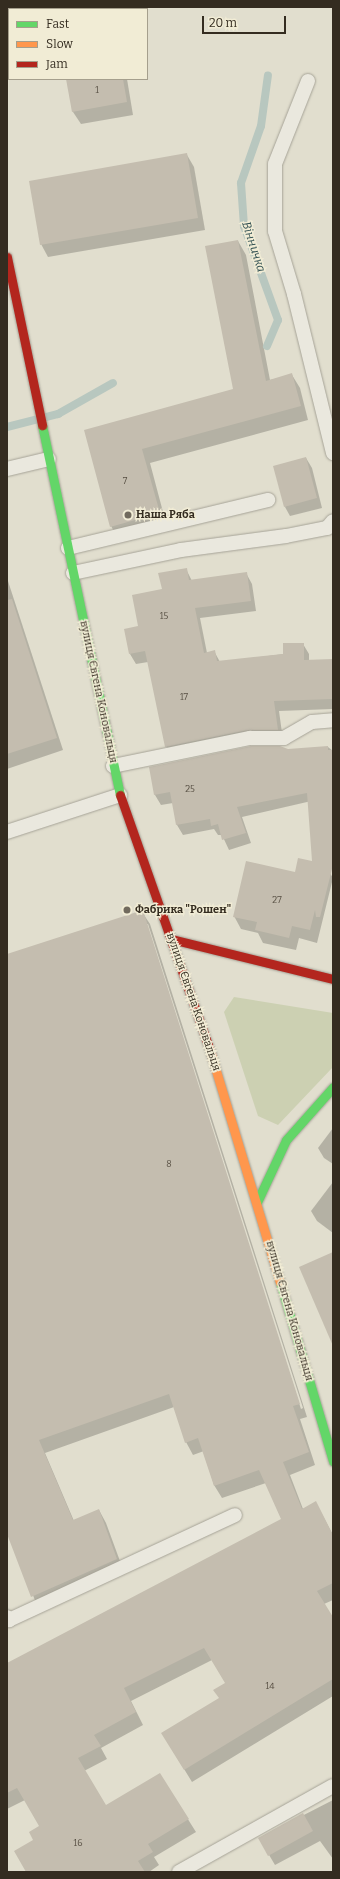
<!DOCTYPE html>
<html>
<head>
<meta charset="utf-8">
<style>
  body { margin:0 }
  #map { position:relative; width:340px; height:1879px; overflow:hidden; background:#e1dece; font-family:Bitter,serif }
  div>[style] { position:absolute }
  .green>* { inset:0; background:#ccd0b2 }
  .shadow>* { inset:0; background:#0003 }
  .stream>* { height:8px; margin:-4px; padding:0 4px; transform-origin:4px; border-radius:4px; background:#b8c7bf }
  .building>* { inset:0; background:#c4bdaf }
  .roads { filter:drop-shadow(0 0 1px #a6a397) drop-shadow(0 0 1px #a6a397) }
  .lane>* { height:14px; margin:-7px; padding:0 7px; transform-origin:7px; border-radius:7px; background:#eae8de }
  .fast>* { height:9px; margin:-4.5px; padding:0 4.5px; transform-origin:4.5px; border-radius:4.5px; background:#63d668 }
  .slow>* { height:9px; margin:-4.5px; padding:0 4.5px; transform-origin:4.5px; border-radius:4.5px; background:#ff974d }
  .jam>* { height:9px; margin:-4.5px; padding:0 4.5px; transform-origin:4.5px; border-radius:4.5px; background:#b3261e }
  .dots>* { width:11px; height:11px; translate:-50% -50%; box-sizing:border-box; border:2px solid #f1ecd5; border-radius:50% }
  span { translate:-50% -50%; white-space:nowrap; text-align:center; line-height:1.15; -webkit-text-stroke:3px #f1ecd5; paint-order:stroke }
  .number-label { font-size:9px; color:#585044 }
  .number-label span { -webkit-text-stroke-width:0 }
  .poi-label { font-size:11px; color:#342c20; font-weight:700 }
  .left { translate:0 -50%; text-align:left }
  .street-label { font-size:11px; color:#342c20 }
  .water-label { font-size:12px; color:#315052; font-style:italic }
  .frame { position:absolute; inset:0; border:8px solid #342c20; pointer-events:none }
  .legend { position:absolute; left:8px; top:8px; width:140px; height:72px; box-sizing:border-box; background:#f1ecd5; border:1px solid #a59f8d; margin:0; padding:5px 7px; list-style:none; font-size:12px; color:#342c20 }
  .legend li { display:flex; align-items:center; gap:8px; height:20px }
  .legend b { width:20px; border:1px solid #a59f8d }
  .scale { position:absolute; left:202px; top:16px; width:84px; height:18px; box-sizing:border-box; border:2px solid #342c20; border-top:0; padding-left:5px; font-size:12px; line-height:14px; white-space:nowrap; color:#342c20; -webkit-text-stroke:3px #f1ecd5; paint-order:stroke }
</style>
</head>
<body>
<div id="map">
  <div class="green">
    <i style="clip-path:polygon(234px 997px,333px 1013px,333px 1067px,278px 1125px,258px 1116px,224px 1012px)"></i>
  </div>
  <div class="shadow">
    <i style="clip-path:polygon(67px 79px,127px 79px,133px 115px,81px 124px,73px 112px)"></i>
    <i style="clip-path:polygon(187px 155px,194px 167px,205px 230px,48px 257px,41px 244px)"></i>
    <i style="clip-path:polygon(238px 241px,246px 255px,270px 380px,292px 375px,300px 388px,308px 420px,150px 463px,167px 527px,119px 540px,111px 526px,85px 431px,234px 390px)"></i>
    <i style="clip-path:polygon(306px 458px,312px 468px,322px 508px,290px 516px,285px 507px)"></i>
    <i style="clip-path:polygon(186px 569px,192px 581px,246px 573px,252px 584px,256px 611px,200px 618px,207px 653px,214px 651px,220px 662px,284px 654px,303px 644px,309px 654px,309px 661px,333px 660px,333px 709px,279px 711px,283px 740px,172px 757px,166px 746px,148px 662px,136px 664px,130px 654px,139px 627px,163px 589px)"></i>
    <i style="clip-path:polygon(7px 578px,63px 750px,7px 769px)"></i>
    <i style="clip-path:polygon(328px 747px,333px 751px,333px 796px,242px 817px,251px 843px,229px 850px,222px 835px,218px 835px,214px 829px,183px 835px,177px 825px,173px 803px,161px 805px,155px 795px,150px 768px)"></i>
    <i style="clip-path:polygon(325px 865px,333px 878px,317px 943px,299px 938px,296px 950px,263px 943px,258px 933px,241px 929px,234px 916px,296px 874px)"></i>
    <i style="clip-path:polygon(evenodd,142px 912px,150px 924px,307px 1417px,300px 1419px,315px 1465px,290px 1475px,303px 1509px,316px 1503px,333px 1535px,333px 1600px,324px 1604px,333px 1618px,333px 1696px,192px 1782px,170px 1746px,220px 1699px,226px 1683px,212px 1660px,131px 1701px,143px 1725px,101px 1748px,107px 1759px,84px 1771px,105px 1807px,160px 1775px,196px 1832px,154px 1857px,159px 1865px,149px 1872px,27px 1872px,40px 1826px,25px 1800px,7px 1809px,7px 1664px,282px 1520px,266px 1483px,222px 1498px,214px 1485px,204px 1451px,193px 1455px,186px 1442px,174px 1407px,45px 1453px,74px 1521px,99px 1510px,106px 1523px,124px 1572px,39px 1610px,7px 1532px,7px 955px,142px 912px,146px 924px,148px 924px,303px 1408px,301px 1409px,146px 924px)"></i>
    <i style="clip-path:polygon(333px 1128px,333px 1164px,324px 1158px,318px 1148px)"></i>
    <i style="clip-path:polygon(333px 1182px,333px 1233px,317px 1221px,311px 1211px)"></i>
    <i style="clip-path:polygon(333px 1800px,333px 1859px,320px 1841px,275px 1865px,259px 1838px)"></i>
  </div>
  <div class="stream">
    <i style="left:267px;top:346px;width:28px;rotate:-67deg"></i>
    <i style="left:278px;top:320px;width:100px;rotate:-109.9deg"></i>
    <i style="left:244px;top:226px;width:43px;rotate:-94deg"></i>
    <i style="left:241px;top:183px;width:60px;rotate:-70.7deg"></i>
    <i style="left:261px;top:126px;width:51px;rotate:-82.2deg"></i>
    <i style="left:7px;top:427px;width:53px;rotate:-14.3deg"></i>
    <i style="left:58px;top:414px;width:63px;rotate:-29.4deg"></i>
  </div>
  <div class="building">
    <i style="clip-path:polygon(66px 79px,123px 79px,127px 102px,72px 112px)"></i>
    <i style="clip-path:polygon(187px 153px,198px 218px,40px 245px,29px 181px)"></i>
    <i style="clip-path:polygon(238px 240px,266px 381px,292px 373px,301px 406px,142px 449px,160px 513px,110px 527px,84px 430px,233px 389px,205px 246px)"></i>
    <i style="clip-path:polygon(306px 457px,317px 498px,284px 507px,273px 466px)"></i>
    <i style="clip-path:polygon(187px 568px,189px 580px,247px 572px,251px 601px,195px 608px,204px 653px,215px 650px,217px 661px,283px 654px,283px 643px,304px 643px,304px 660px,333px 659px,333px 699px,274px 701px,278px 730px,248px 730px,165px 747px,145px 651px,129px 654px,124px 629px,138px 626px,132px 595px,162px 589px,158px 573px)"></i>
    <i style="clip-path:polygon(12px 599px,57px 738px,7px 754px,7px 600px)"></i>
    <i style="clip-path:polygon(251px 746px,280px 746px,288px 749px,328px 746px,328px 750px,333px 750px,333px 865px,320px 917px,316px 917px,315px 910px,310px 930px,292px 926px,289px 938px,255px 930px,257px 922px,233px 917px,246px 861px,295px 872px,298px 858px,312px 861px,307px 793px,237px 807px,246px 833px,222px 840px,218px 824px,211px 826px,210px 819px,176px 825px,170px 792px,154px 795px,149px 767px)"></i>
    <i style="clip-path:polygon(143px 910px,300px 1404px,293px 1406px,309px 1452px,283px 1462px,302px 1509px,316px 1501px,333px 1535px,333px 1583px,317px 1591px,333px 1617px,333px 1679px,184px 1770px,161px 1733px,219px 1698px,213px 1690px,225px 1683px,204px 1648px,124px 1688px,136px 1712px,94px 1735px,101px 1746px,78px 1758px,106px 1805px,160px 1773px,189px 1819px,148px 1844px,153px 1852px,138px 1861px,145px 1872px,26px 1872px,14px 1851px,33px 1840px,29px 1832px,39px 1826px,17px 1788px,7px 1793px,7px 1663px,281px 1519px,259px 1470px,214px 1486px,198px 1438px,185px 1443px,169px 1394px,39px 1440px,73px 1520px,99px 1509px,117px 1559px,31px 1597px,7px 1534px,7px 954px)"></i>
    <i style="clip-path:polygon(333px 1252px,333px 1346px,299px 1267px)"></i>
    <i style="clip-path:polygon(303px 1813px,313px 1831px,268px 1856px,258px 1838px)"></i>
  </div>
  <div class="roads">
    <div class="lane">
      <i style="left:308px;top:81px;width:89px;rotate:111.7deg"></i>
      <i style="left:275px;top:164px;width:67px;rotate:90deg"></i>
      <i style="left:275px;top:231px;width:66px;rotate:73.2deg"></i>
      <i style="left:294px;top:294px;width:164px;rotate:76.2deg"></i>
      <i style="left:7px;top:469px;width:43px;rotate:-13.4deg"></i>
      <i style="left:68px;top:548px;width:206px;rotate:-13.5deg"></i>
      <i style="left:73px;top:573px;width:110px;rotate:-12deg"></i>
      <i style="left:181px;top:550px;width:106px;rotate:-7.6deg"></i>
      <i style="left:286px;top:536px;width:42px;rotate:-11deg"></i>
      <i style="left:327px;top:528px;width:9px;rotate:-49deg"></i>
      <i style="left:113px;top:766px;width:140px;rotate:-11.6deg"></i>
      <i style="left:250px;top:738px;width:34px"></i>
      <i style="left:284px;top:738px;width:32px;rotate:-30deg"></i>
      <i style="left:312px;top:722px;width:21px;rotate:-5deg"></i>
      <i style="left:7px;top:832px;width:119px;rotate:-18.1deg"></i>
      <i style="left:7px;top:1617px;width:4px;rotate:56deg"></i>
      <i style="left:9px;top:1620px;width:249px;rotate:-24.9deg"></i>
      <i style="left:179px;top:1872px;width:176px;rotate:-29.2deg"></i>
    </div>
    <div class="fast">
      <i style="left:42px;top:425px;width:378px;rotate:78.1deg"></i>
      <i style="left:257px;top:1202px;width:68px;rotate:-64.9deg"></i>
      <i style="left:286px;top:1140px;width:71px;rotate:-48.4deg"></i>
      <i style="left:280px;top:1282px;width:187px;rotate:73.5deg"></i>
    </div>
    <div class="slow">
      <i style="left:211px;top:1054px;width:238px;rotate:73.2deg"></i>
    </div>
    <div class="jam">
      <i style="left:7px;top:257px;width:172px;rotate:78.2deg"></i>
      <i style="left:120px;top:795px;width:275px;rotate:70.6deg"></i>
      <i style="left:171px;top:939px;width:167px;rotate:13.9deg"></i>
    </div>
  </div>
  <div class="dots">
    <i style="left:128px;top:515px;background:#716a5d"></i>
    <i style="left:127px;top:910px;background:#716a5d"></i>
  </div>
  <div class="number-label">
    <span style="left:97px;top:90px">1</span>
    <span style="left:125px;top:481px">7</span>
    <span style="left:164px;top:616px">15</span>
    <span style="left:184px;top:697px">17</span>
    <span style="left:190px;top:789px">25</span>
    <span style="left:277px;top:900px">27</span>
    <span style="left:169px;top:1164px">8</span>
    <span style="left:270px;top:1686px">14</span>
    <span style="left:78px;top:1843px">16</span>
  </div>
  <div class="poi-label">
    <span class="left" style="left:136px;top:515px">Наша Ряба</span>
    <span class="left" style="left:135px;top:910px">Фабрика "Рошен"</span>
  </div>
  <div class="street-label">
    <span style="left:98px;top:692px;rotate:78deg">вулиця Євгена Коновальця</span>
    <span style="left:193px;top:1002px;rotate:71deg">вулиця Євгена Коновальця</span>
    <span style="left:289px;top:1311px;rotate:74deg">вулиця Євгена Коновальця</span>
  </div>
  <div class="water-label">
    <span style="left:253px;top:247px;rotate:72deg">Вінничка</span>
  </div>
  <div class="frame"></div>
  <ul class="legend">
  <li><b style="height:5px;background:#63d668"></b>Fast</li>
  <li><b style="height:5px;background:#ff974d"></b>Slow</li>
  <li><b style="height:5px;background:#b3261e"></b>Jam</li>
  </ul>
  <div class="scale">20 m</div>
</div>
</body>
</html>
